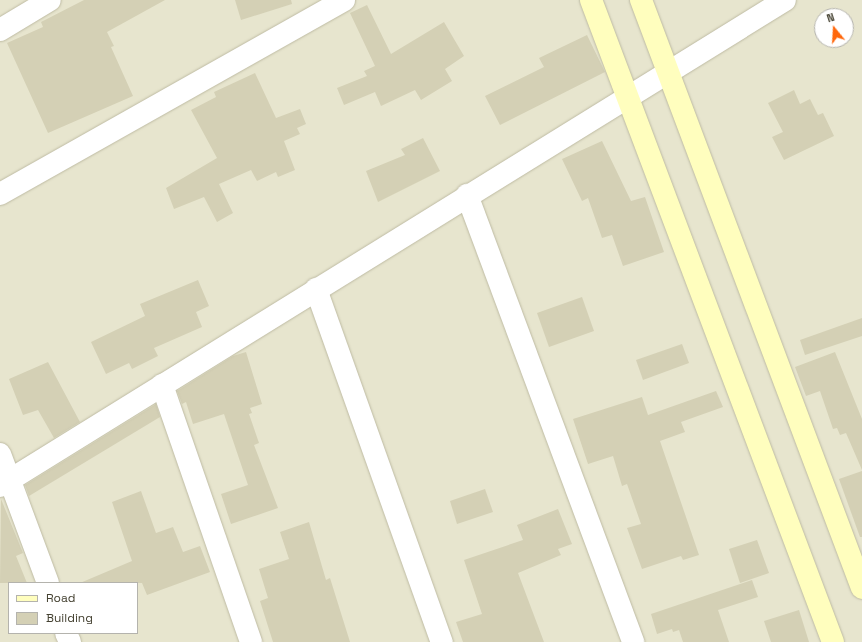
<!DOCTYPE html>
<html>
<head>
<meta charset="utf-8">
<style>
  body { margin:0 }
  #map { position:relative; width:862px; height:642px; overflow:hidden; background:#f3f1e1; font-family:"Space Grotesk",sans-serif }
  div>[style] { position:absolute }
  .residential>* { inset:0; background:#e7e5ce }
  .building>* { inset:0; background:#d4d0b5 }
  .roads { filter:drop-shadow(0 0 1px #bebba3) drop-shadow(0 0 1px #bebba3) }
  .street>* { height:22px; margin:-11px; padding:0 11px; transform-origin:11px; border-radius:11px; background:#fff }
  .secondary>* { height:22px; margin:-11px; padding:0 11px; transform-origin:11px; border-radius:11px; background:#fffebe }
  span { translate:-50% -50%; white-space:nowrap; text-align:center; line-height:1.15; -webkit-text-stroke:3px #fff; paint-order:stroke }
  .legend { position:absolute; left:8px; top:582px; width:130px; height:52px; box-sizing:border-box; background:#fff; border:1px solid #b4b3ad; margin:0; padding:5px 7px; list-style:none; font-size:12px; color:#444131 }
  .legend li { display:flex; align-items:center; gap:8px; height:20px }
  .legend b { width:20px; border:1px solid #b4b3ad }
  .north { position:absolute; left:814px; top:8px; width:40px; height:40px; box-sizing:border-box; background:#fff; border:1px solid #b4b3ad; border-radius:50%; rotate:342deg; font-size:11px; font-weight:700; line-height:16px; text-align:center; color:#444131 }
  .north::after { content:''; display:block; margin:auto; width:14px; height:18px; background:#ff670b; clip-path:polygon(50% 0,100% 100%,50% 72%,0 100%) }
</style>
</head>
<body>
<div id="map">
  <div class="residential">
    <i style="clip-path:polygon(evenodd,0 0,862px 0,862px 642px,0 642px,0 0,822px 16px,846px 16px,846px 40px,822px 40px,822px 16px,0 0,9px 583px,137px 583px,137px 633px,9px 633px,9px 583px)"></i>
  </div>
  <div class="building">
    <i style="clip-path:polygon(84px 0,165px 0,107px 32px,114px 46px,111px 47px,133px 96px,48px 133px,7px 43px,43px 27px,41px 22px)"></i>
    <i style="clip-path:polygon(235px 0,291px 0,292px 4px,241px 20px)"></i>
    <i style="clip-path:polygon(367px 5px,391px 54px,444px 22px,464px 56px,445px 69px,452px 81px,421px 100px,415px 90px,381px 106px,375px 92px,344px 105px,337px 88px,367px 76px,364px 71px,375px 66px,350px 13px)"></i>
    <i style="clip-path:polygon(587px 35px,605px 72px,500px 125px,485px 96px,544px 67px,539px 58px)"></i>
    <i style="clip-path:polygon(255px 73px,276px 118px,300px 109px,306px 124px,297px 128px,300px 134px,284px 141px,295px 170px,278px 177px,276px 172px,257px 181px,251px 170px,219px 184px,233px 213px,217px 222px,204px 197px,174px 209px,166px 188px,217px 158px,191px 110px,216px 97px,214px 92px)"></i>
    <i style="clip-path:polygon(794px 90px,800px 104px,810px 99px,818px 115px,823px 113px,834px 136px,784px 160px,772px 137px,783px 132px,768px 103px)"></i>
    <i style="clip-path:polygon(423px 138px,440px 171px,378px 202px,366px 171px,405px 155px,401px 149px)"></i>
    <i style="clip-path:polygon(602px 141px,631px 201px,645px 197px,664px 252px,623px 266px,612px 235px,602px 238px,588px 198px,582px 201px,562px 159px)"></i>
    <i style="clip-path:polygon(198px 280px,209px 306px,196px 312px,202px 327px,154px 348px,158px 356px,132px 369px,129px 363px,106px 374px,91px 342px,145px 316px,140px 304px)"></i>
    <i style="clip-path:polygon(582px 297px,594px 331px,549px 347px,537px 313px)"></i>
    <i style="clip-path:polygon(862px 318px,862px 336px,805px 355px,800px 340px)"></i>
    <i style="clip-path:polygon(682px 344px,689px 363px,643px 380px,636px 360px)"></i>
    <i style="clip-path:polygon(246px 352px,262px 404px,250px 408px,252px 413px,249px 414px,259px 443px,254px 445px,278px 508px,231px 524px,221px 494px,248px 485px,224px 414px,193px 424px,186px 402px,182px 404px,177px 391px,233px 356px)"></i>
    <i style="clip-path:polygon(835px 352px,862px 419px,862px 470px,846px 433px,840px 435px,837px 428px,833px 429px,820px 391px,806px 396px,795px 367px)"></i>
    <i style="clip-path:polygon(48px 362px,80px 422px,54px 438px,38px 410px,23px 415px,9px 379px)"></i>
    <i style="clip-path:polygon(716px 391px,723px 407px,681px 422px,685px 432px,660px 441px,699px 555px,683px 560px,681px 556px,642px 569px,627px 528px,641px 524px,627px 484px,622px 486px,613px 456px,588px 464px,573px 419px,642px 397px,648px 415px)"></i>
    <i style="clip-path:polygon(156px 404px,160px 417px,29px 496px,25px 485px)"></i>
    <i style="clip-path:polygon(862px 471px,862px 537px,860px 537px,839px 479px)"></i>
    <i style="clip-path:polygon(485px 489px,493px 512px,457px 524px,450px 501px)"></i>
    <i style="clip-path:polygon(141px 491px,156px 533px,173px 527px,183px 552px,200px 546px,210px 572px,147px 595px,142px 583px,80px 583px,132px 561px,112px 502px)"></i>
    <i style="clip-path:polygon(1px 499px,23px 553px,16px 556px,27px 583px,0 583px)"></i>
    <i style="clip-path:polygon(558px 509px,572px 544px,558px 549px,561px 555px,518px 573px,544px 642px,463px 642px,456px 622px,482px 614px,464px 560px,523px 540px,517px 525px)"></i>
    <i style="clip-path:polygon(309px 522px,326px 580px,330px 578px,350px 642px,273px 642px,260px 601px,268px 598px,259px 569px,289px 559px,280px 532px)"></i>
    <i style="clip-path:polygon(757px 540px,769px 573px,740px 583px,729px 549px)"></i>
    <i style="clip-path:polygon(752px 580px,758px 597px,718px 610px,729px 642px,683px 642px,679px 630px,673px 632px,672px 629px,657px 634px,651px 614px)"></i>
    <i style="clip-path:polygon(799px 610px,809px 642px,771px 642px,764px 621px)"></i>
  </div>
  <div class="roads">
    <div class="street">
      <i style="left:0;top:30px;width:58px;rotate:-31deg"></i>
      <i style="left:0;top:194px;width:395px;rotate:-29.4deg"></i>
      <i style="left:467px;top:195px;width:477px;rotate:69.6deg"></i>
      <i style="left:316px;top:289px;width:375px;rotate:70.4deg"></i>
      <i style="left:162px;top:385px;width:272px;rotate:70.9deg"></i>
      <i style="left:0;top:454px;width:138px;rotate:69.6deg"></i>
      <i style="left:0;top:486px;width:923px;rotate:-31.76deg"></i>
      <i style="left:66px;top:633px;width:10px;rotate:66deg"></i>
    </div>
    <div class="secondary">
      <i style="left:591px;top:0;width:686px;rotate:69.35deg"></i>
      <i style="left:641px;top:0;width:628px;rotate:69.4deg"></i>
    </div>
  </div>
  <ul class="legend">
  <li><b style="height:5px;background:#fffebe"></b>Road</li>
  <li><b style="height:11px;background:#d4d0b5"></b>Building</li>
  </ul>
  <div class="north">N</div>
</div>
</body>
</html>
